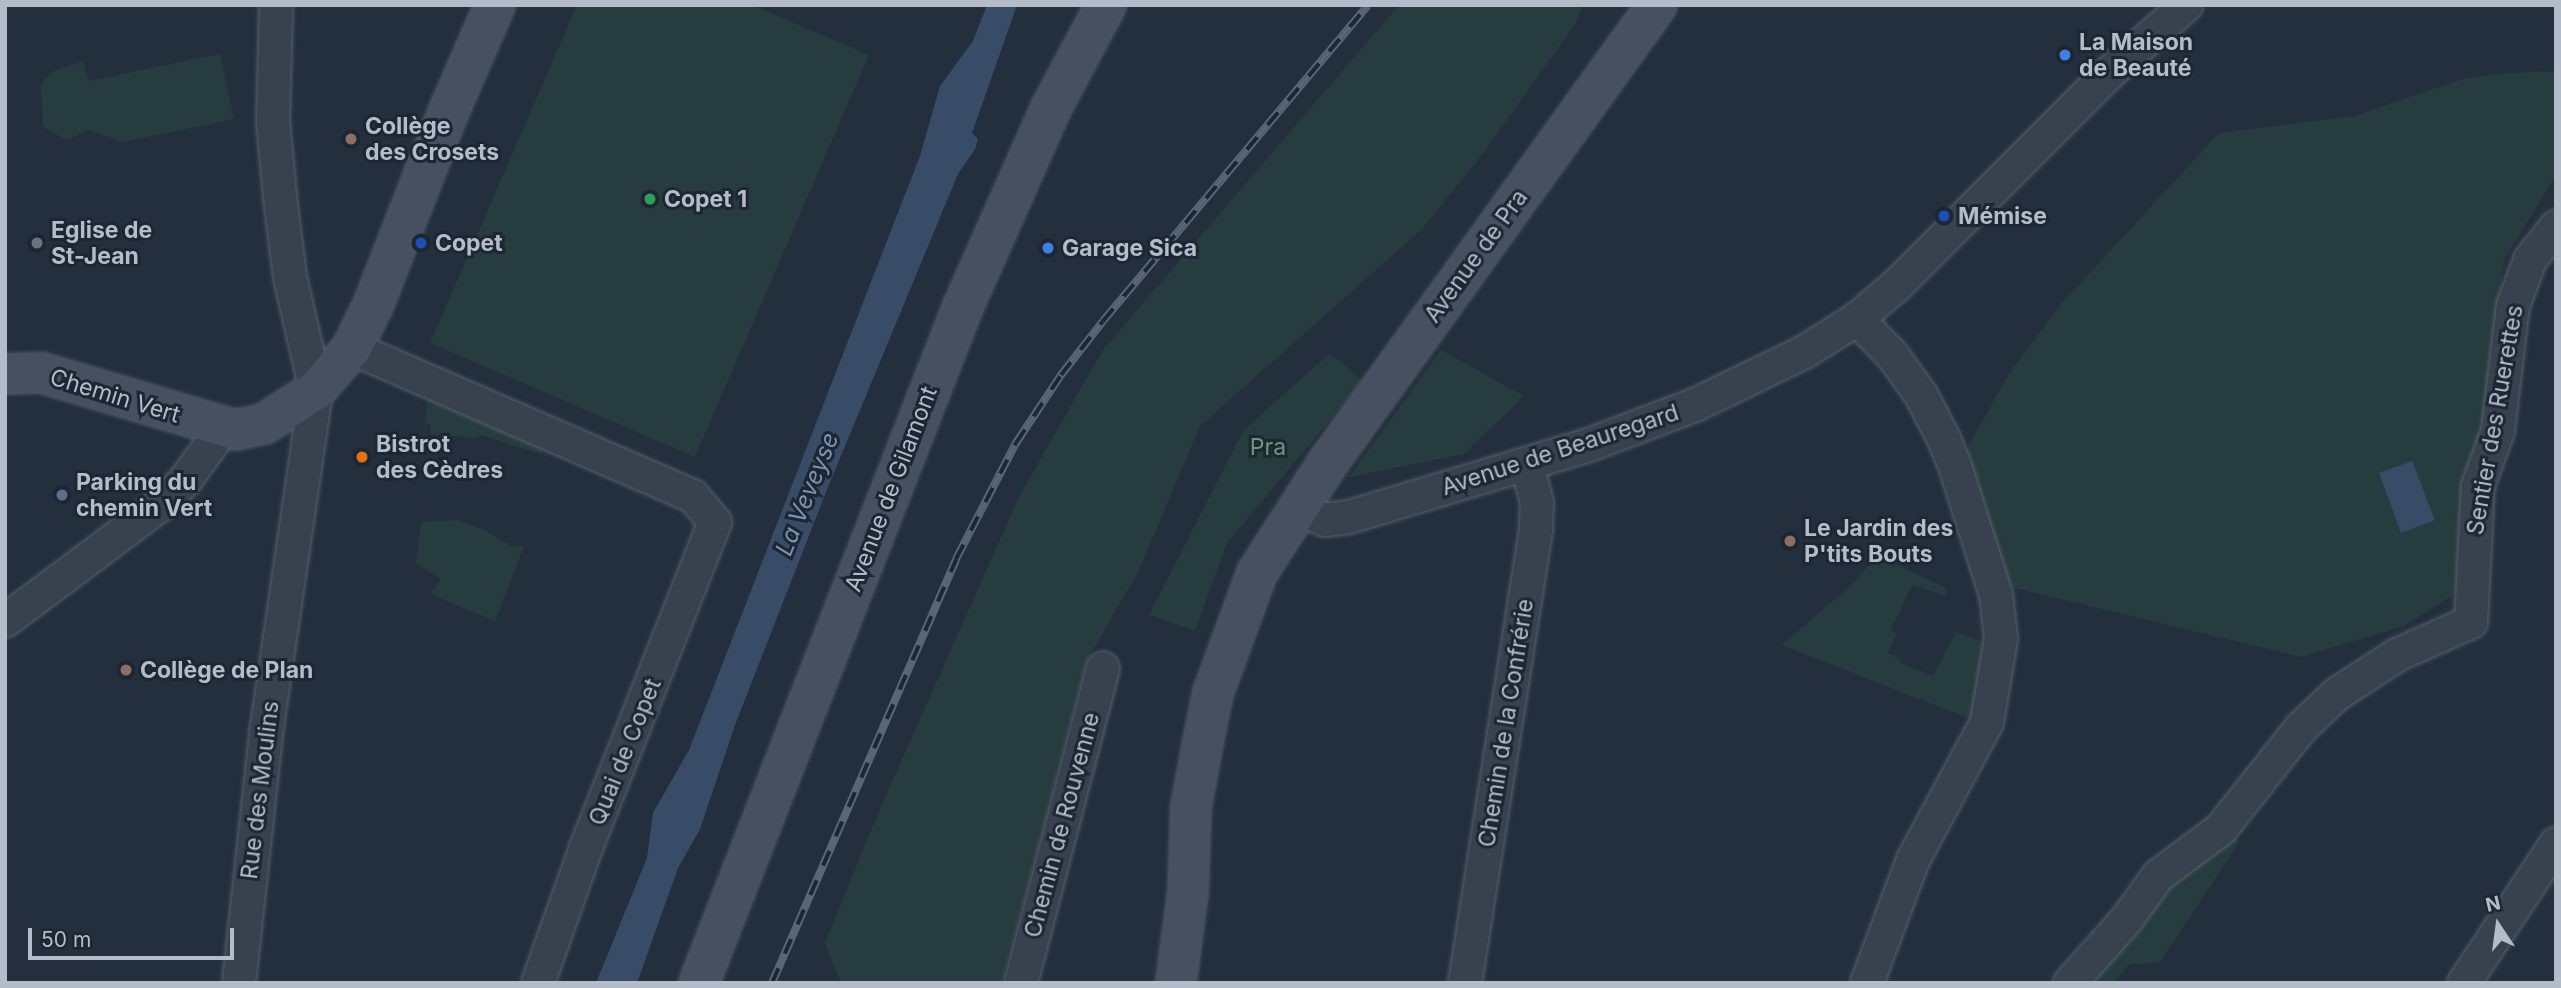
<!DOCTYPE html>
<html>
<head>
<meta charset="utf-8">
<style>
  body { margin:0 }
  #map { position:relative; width:2561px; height:988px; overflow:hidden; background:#242f3e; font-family:Inter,sans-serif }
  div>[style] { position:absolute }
  .green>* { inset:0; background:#263c3f }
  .water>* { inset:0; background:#394c67 }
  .roads { filter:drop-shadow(0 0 2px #565f6c) drop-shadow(0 0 2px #565f6c) }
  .street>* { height:32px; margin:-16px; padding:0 16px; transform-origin:16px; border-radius:16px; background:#38414e }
  .secondary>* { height:38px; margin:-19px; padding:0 19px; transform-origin:19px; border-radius:19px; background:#465061 }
  .rail>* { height:8px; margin-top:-4px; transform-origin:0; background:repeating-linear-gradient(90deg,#1d2633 0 16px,#5a6575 0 32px); box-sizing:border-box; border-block:2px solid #5a6575 }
  .dots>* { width:19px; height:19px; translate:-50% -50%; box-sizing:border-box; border:4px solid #1d2633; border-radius:50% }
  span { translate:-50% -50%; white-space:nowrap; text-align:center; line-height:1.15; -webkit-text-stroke:6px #1d2633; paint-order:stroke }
  .poi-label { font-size:23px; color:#b4bcc9; font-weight:700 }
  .left { translate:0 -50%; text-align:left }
  .street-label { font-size:23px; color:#b4bcc9 }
  .park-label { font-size:23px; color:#6b9a76 }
  .water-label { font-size:24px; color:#7c92b1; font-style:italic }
  .frame { position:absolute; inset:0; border:7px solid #b4bcc9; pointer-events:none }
  .north { position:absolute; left:2463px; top:890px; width:70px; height:70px; -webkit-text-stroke:5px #1d2633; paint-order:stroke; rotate:347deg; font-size:19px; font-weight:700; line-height:28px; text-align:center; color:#b4bcc9 }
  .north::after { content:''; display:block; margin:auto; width:24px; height:32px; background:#b4bcc9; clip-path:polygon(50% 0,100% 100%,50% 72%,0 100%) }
  .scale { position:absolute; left:28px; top:928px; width:206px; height:32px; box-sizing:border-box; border:4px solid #b4bcc9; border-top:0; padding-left:9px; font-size:21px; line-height:24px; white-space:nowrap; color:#b4bcc9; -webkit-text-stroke:5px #1d2633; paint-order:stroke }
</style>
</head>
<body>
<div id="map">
  <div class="green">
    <i style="clip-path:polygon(577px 5px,752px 5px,869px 55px,695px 457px,430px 343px)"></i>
    <i style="clip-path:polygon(1399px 5px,1583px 5px,1576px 23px,1484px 152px,1422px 229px,1200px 426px,1139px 570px,1085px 664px,1002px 983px,841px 983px,825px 943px,879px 811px,1019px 497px,1102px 351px)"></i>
    <i style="clip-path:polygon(220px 54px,234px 119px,123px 142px,89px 130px,67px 140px,43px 127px,41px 85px,51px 72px,83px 61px,88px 81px)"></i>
    <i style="clip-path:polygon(2556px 71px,2556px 175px,2504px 260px,2490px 392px,2471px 469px,2460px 591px,2404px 626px,2301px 657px,2006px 586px,1962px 458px,2008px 375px,2061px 304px,2219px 133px,2354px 116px,2462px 79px,2507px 73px)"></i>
    <i style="clip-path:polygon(1441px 350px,1524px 396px,1464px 454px,1349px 477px)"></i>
    <i style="clip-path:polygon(1330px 353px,1363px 381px,1227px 543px,1195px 631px,1149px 615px,1243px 431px)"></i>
    <i style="clip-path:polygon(428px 397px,539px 441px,543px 455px,481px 435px,475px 438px,431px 434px,430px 424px,425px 423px)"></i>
    <i style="clip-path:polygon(458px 520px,483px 529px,513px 547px,524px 546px,495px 621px,430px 594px,441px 579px,416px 563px,421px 522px)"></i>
    <i style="clip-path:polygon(1878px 555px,1947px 589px,1946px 596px,1912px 585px,1891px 630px,1897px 633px,1888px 653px,1900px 659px,1900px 663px,1933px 676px,1956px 632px,1987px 643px,1981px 686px,1970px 719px,1782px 645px,1850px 586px)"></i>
    <i style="clip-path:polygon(2225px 834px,2240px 841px,2160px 962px,2128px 965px,2113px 983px,2074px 983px,2161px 884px)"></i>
  </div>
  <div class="water">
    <i style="clip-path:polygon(987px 5px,1017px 5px,972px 133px,978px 139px,975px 149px,958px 174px,828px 487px,735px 725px,700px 829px,678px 868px,637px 983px,596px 983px,647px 858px,653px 813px,689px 750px,920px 156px,940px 86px,973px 41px)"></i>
    <i style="clip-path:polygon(2412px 461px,2435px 520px,2401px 533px,2379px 473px)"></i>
  </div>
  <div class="roads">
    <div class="street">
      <i style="left:1857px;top:319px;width:52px;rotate:45.8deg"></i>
      <i style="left:1893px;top:356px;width:48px;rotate:54.3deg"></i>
      <i style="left:1921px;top:395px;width:50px;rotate:62.4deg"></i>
      <i style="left:1944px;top:439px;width:29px;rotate:68deg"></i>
      <i style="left:1955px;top:466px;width:135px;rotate:72.4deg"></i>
      <i style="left:1996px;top:595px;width:44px;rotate:83.5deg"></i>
      <i style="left:2001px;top:639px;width:84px;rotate:99.6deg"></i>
      <i style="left:1987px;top:722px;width:157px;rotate:118.2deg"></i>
      <i style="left:1913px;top:860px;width:131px;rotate:110.5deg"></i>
      <i style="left:352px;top:348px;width:372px;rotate:23.5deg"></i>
      <i style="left:693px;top:496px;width:34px;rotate:50deg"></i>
      <i style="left:715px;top:522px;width:351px;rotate:111.6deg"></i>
      <i style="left:586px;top:848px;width:143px;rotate:109.6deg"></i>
      <i style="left:1296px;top:508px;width:31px;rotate:22deg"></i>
      <i style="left:1325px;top:520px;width:24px;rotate:-7deg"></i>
      <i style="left:1349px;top:517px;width:251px;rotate:-16.7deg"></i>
      <i style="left:1589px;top:445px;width:113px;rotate:-20.7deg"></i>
      <i style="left:1695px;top:405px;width:123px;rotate:-25.9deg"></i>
      <i style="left:1806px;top:351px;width:60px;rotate:-32.1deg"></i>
      <i style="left:1857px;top:319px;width:52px;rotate:-40.4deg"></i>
      <i style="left:1897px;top:285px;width:297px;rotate:-45deg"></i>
      <i style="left:2107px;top:75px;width:106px;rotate:-41.5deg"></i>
      <i style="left:5px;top:621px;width:202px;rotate:-36.8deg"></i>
      <i style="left:167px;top:500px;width:30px;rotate:-48deg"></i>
      <i style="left:187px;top:478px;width:62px;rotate:-54.2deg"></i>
      <i style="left:239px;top:983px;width:258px;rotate:-83.8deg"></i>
      <i style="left:267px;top:727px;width:341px;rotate:-81.7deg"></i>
      <i style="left:316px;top:390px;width:116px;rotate:-103deg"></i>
      <i style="left:290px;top:277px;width:72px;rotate:-97.2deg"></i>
      <i style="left:281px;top:206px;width:84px;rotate:-95.4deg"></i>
      <i style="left:273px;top:122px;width:117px;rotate:-88.5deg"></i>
      <i style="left:1021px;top:983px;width:325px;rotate:-75.4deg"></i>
      <i style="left:1465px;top:983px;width:461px;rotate:-81.1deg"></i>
      <i style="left:1536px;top:528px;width:25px;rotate:-88deg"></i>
      <i style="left:1537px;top:503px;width:40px;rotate:-104.4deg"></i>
      <i style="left:2070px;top:983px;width:86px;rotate:-48.3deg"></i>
      <i style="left:2127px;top:919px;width:53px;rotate:-54.2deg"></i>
      <i style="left:2158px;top:876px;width:79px;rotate:-36.7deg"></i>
      <i style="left:2221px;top:829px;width:129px;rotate:-51.6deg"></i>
      <i style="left:2301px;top:728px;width:50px;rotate:-43.4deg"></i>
      <i style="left:2337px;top:694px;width:72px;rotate:-33deg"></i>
      <i style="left:2397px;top:655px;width:81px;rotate:-24deg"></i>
      <i style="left:2471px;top:622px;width:136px;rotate:-87.1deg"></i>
      <i style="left:2478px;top:486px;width:59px;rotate:-70deg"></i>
      <i style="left:2498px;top:431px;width:126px;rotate:-83.2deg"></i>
      <i style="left:2513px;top:306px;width:49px;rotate:-69.7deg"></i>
      <i style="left:2530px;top:260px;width:42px;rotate:-51.8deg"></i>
      <i style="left:2464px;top:983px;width:167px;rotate:-56.5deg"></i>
    </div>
    <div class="secondary">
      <i style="left:5px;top:374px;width:37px;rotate:-2deg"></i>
      <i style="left:42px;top:373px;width:201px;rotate:16.5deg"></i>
      <i style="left:235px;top:430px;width:30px;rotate:-12deg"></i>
      <i style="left:264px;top:424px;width:62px;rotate:-33.2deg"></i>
      <i style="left:316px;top:390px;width:55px;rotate:-49.4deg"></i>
      <i style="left:352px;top:348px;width:50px;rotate:-63.9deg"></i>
      <i style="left:374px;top:303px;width:204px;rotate:-68.7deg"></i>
      <i style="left:448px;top:113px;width:118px;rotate:-66.5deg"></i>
      <i style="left:699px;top:983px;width:723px;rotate:-68.68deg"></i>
      <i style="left:962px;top:309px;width:220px;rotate:-66.1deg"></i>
      <i style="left:1051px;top:108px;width:117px;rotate:-61.9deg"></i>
      <i style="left:1176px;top:983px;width:92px;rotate:-82.5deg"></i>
      <i style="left:1188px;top:892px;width:85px;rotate:-88deg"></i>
      <i style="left:1191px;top:807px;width:66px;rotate:-79.5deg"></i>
      <i style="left:1203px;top:742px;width:50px;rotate:-78.5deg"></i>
      <i style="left:1213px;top:693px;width:128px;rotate:-69.9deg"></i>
      <i style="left:1257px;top:573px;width:130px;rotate:-57.3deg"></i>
      <i style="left:1327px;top:464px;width:565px;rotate:-54.29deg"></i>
    </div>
  </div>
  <div class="rail">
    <i style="left:772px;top:983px;width:462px;rotate:-66.5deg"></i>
    <i style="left:956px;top:559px;width:131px;rotate:-62.7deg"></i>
    <i style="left:1016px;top:443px;width:82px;rotate:-56.5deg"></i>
    <i style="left:1061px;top:375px;width:68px;rotate:-52.1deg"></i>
    <i style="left:1103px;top:321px;width:412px;rotate:-50deg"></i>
  </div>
  <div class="dots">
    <i style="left:2065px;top:55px;background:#3f7fe0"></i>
    <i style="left:351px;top:139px;background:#8d6e63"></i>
    <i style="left:650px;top:199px;background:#2e9e5b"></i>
    <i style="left:1944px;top:216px;background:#1a4fb4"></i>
    <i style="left:37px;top:243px;background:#6b7280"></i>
    <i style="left:421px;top:243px;background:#1a4fb4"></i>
    <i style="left:1048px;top:248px;background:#3f7fe0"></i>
    <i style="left:362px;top:457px;background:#e8710a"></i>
    <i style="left:62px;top:495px;background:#5c6f8a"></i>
    <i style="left:1790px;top:541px;background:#8d6e63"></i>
    <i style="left:126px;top:670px;background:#8d6e63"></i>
  </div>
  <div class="poi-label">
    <span class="left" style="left:2079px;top:55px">La Maison<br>de Beauté</span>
    <span class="left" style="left:365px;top:139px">Collège<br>des Crosets</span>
    <span class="left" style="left:664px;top:199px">Copet 1</span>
    <span class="left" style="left:1958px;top:216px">Mémise</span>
    <span class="left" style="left:51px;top:243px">Eglise de<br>St-Jean</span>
    <span class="left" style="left:435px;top:243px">Copet</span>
    <span class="left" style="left:1062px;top:248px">Garage Sica</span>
    <span class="left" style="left:376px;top:457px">Bistrot<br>des Cèdres</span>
    <span class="left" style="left:76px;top:495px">Parking du<br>chemin Vert</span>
    <span class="left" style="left:1804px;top:541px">Le Jardin des<br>P'tits Bouts</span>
    <span class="left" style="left:140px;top:670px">Collège de Plan</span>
  </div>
  <div class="street-label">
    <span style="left:1476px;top:256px;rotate:-54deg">Avenue de Pra</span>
    <span style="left:115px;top:396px;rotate:17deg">Chemin Vert</span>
    <span style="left:2495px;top:420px;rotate:-80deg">Sentier des Ruerettes</span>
    <span style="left:1560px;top:450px;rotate:-18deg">Avenue de Beauregard</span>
    <span style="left:891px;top:489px;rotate:-69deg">Avenue de Gilamont</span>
    <span style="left:1506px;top:723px;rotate:-81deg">Chemin de la Confrérie</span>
    <span style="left:625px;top:752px;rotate:-68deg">Quai de Copet</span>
    <span style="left:260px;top:790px;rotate:-83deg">Rue des Moulins</span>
    <span style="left:1062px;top:825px;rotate:-75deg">Chemin de Rouvenne</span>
  </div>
  <div class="park-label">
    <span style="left:1268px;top:447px">Pra</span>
  </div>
  <div class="water-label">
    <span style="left:807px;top:494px;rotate:-68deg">La Veveyse</span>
  </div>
  <div class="frame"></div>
  <div class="north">N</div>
  <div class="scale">50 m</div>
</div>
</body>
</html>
